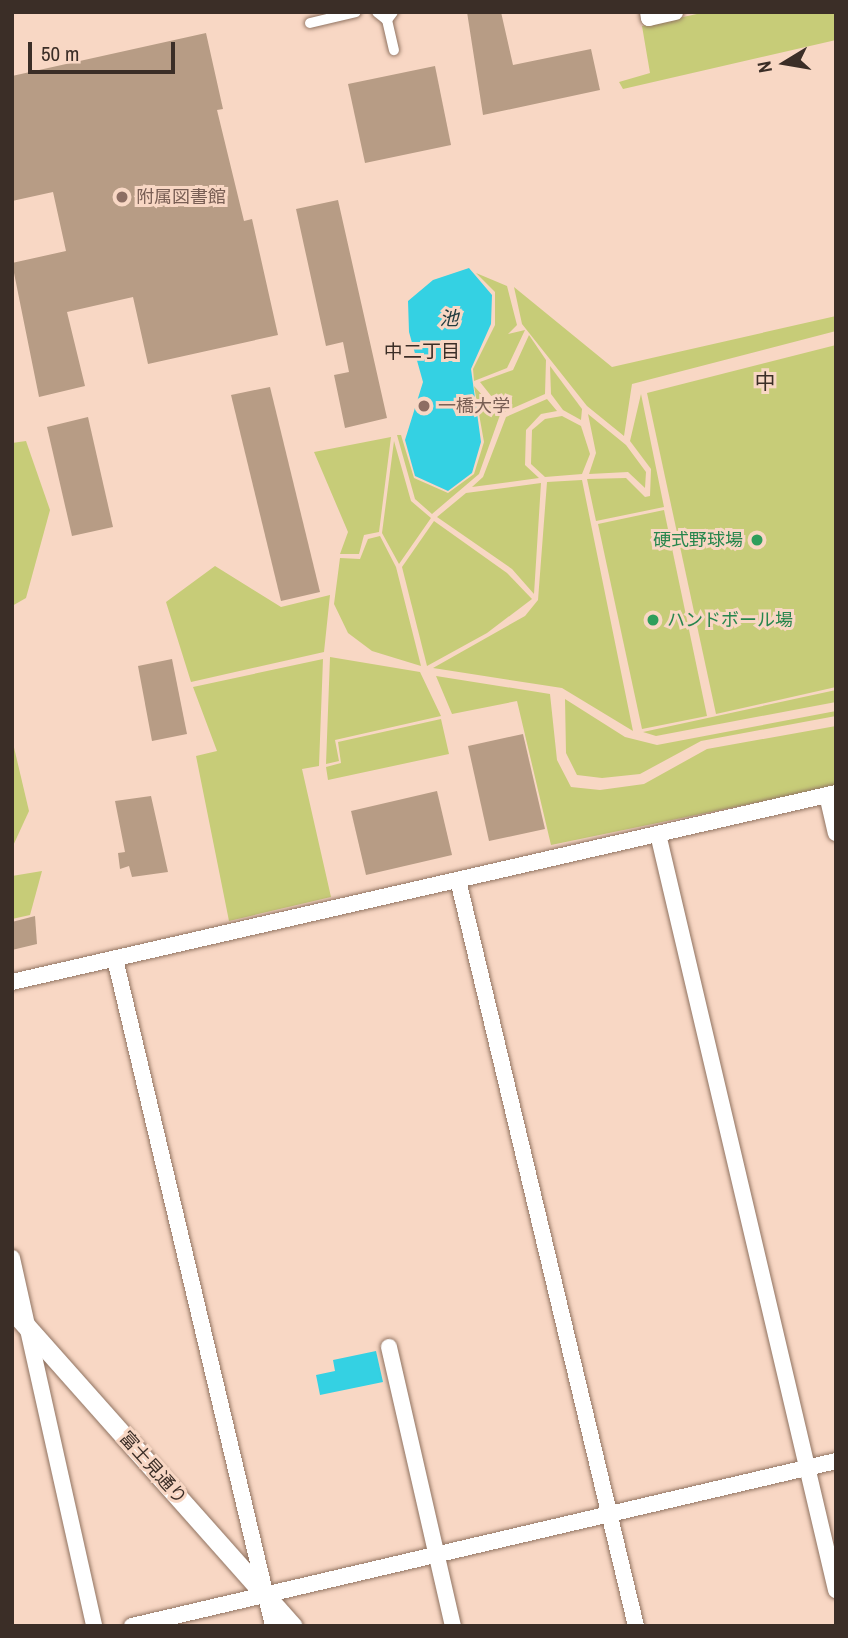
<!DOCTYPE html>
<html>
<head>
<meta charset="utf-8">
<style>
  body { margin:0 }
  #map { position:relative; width:848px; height:1638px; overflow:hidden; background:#f8d7c4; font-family:"Archivo Narrow","Noto Sans JP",sans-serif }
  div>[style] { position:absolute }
  .green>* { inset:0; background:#c7cc78 }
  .water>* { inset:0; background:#34d1e3 }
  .building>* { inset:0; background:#b79c85 }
  .roads { filter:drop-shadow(0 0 2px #907361) drop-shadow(0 0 2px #907361) }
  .pedestrian>* { height:10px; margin:-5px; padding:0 5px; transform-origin:5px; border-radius:5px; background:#fff }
  .minor>* { height:16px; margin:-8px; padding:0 8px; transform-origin:8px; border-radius:8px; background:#fff }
  .tertiary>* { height:19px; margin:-9.5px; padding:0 9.5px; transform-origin:9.5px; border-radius:9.5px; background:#fff }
  .dots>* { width:19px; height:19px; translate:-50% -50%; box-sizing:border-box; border:4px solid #f8d7c4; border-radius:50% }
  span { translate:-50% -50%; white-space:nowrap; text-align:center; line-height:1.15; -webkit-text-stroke:6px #f8d7c4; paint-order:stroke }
  .education-label { font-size:18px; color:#785e54 }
  .left { translate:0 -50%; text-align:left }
  .leisure-label { font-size:18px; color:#27864d }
  .right { translate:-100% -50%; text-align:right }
  .street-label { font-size:18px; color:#3b2e27 }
  .water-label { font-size:19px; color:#233c3f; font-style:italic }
  .neighbourhood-label { font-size:19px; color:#3b2e27 }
  .quarter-label { font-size:21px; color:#3b2e27 }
  .frame { position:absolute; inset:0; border:14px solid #3b2e27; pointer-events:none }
  .north { position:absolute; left:750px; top:28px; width:70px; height:70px; -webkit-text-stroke:5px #f8d7c4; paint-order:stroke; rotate:259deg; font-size:19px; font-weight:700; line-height:28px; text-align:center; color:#3b2e27 }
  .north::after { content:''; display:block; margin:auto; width:24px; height:32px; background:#3b2e27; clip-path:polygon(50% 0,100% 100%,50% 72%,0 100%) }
  .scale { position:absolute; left:28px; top:42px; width:147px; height:32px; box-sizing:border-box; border:4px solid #3b2e27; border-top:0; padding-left:9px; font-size:21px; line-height:24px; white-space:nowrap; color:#3b2e27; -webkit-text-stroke:5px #f8d7c4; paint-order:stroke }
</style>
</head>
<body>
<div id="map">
  <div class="green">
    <i style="clip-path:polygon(706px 12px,836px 12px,836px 40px,623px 89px,619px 82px,650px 73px,642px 26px)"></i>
    <i style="clip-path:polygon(476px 273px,507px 286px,517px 325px,508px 334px,525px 330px,507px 368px,474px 381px,473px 369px,495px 325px,495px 292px)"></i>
    <i style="clip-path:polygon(514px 287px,612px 367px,836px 316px,836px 331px,632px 384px,624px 436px,587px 406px,522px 324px)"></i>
    <i style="clip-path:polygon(529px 335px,546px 360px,545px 394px,504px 412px,480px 382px,513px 370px)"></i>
    <i style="clip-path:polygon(836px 345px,836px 687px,716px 714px,647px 393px)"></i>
    <i style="clip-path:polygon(550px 366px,582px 409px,581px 420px,563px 410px,551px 394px)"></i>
    <i style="clip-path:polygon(474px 386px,500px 415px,479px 474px,432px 514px,415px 499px,397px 435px,401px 435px,414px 478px,448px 493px,474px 474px,484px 442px)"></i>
    <i style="clip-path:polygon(641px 394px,664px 507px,596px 521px,587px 479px,626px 478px,645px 497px,650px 496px,651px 469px,630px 441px)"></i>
    <i style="clip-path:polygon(547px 399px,557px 411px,541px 414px,526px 430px,525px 465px,539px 478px,472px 487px,483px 477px,506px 417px)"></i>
    <i style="clip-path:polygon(588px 414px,626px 445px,646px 472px,645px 488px,628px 472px,589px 474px,596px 453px)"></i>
    <i style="clip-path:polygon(562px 416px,581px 426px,590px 454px,582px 474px,545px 477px,531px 464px,532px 430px,545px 419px)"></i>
    <i style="clip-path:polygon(391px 437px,379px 532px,364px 535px,359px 554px,340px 554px,348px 532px,314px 452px)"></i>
    <i style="clip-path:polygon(26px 441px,50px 510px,26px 598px,12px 606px,12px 443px)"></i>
    <i style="clip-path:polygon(394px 441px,411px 501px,431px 518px,399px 564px,382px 533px)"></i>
    <i style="clip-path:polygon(582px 480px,633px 731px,562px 688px,433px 668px,525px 616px,538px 600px,547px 482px)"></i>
    <i style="clip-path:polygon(541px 483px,534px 594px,512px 569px,437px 517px,466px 493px)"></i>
    <i style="clip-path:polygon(664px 510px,707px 716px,642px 729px,598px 524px)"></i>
    <i style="clip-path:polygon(434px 521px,507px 573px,532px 599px,487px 633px,427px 666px,402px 567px)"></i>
    <i style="clip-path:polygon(380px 536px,396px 567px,421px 666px,372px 651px,348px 633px,334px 604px,340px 558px,360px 559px,368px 539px)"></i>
    <i style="clip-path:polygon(215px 566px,281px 607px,330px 595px,324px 652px,191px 682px,166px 602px)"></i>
    <i style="clip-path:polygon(330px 657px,420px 672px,441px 716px,335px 740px,339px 761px,326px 764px)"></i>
    <i style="clip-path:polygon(323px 659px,319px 766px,302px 769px,331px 897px,229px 921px,196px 756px,217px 751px,193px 687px)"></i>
    <i style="clip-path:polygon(436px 676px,550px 694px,557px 760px,571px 787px,600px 790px,644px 784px,707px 749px,836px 726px,836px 786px,551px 845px,517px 701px,452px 714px)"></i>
    <i style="clip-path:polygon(836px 690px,836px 702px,656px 736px,643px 732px)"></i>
    <i style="clip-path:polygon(565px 699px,625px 737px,657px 745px,836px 711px,836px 716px,701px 741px,640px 774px,602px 778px,577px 775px,566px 753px)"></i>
    <i style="clip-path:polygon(441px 719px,449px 754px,328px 780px,326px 767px,341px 763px,338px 742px)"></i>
    <i style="clip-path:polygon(12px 739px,29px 811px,12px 848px)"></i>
    <i style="clip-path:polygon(42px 871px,30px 915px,12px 919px,12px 876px)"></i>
  </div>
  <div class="water">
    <i style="clip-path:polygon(469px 268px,492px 295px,491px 324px,471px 369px,481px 442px,472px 473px,448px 491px,415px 476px,405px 440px,423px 382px,409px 332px,408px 301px,433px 280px)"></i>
    <i style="clip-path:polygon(376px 1351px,383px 1382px,320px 1395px,316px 1375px,335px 1371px,333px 1360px)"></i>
  </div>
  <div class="building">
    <i style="clip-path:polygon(467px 12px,501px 12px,513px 65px,591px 49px,600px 90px,483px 115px)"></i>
    <i style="clip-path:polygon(206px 33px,223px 109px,217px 110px,244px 221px,252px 219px,278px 335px,148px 364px,133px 297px,67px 312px,85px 386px,39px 397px,12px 263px,66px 251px,53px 192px,12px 201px,12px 76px)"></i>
    <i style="clip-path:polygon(435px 66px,451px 145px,365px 163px,348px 84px)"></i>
    <i style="clip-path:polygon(338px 200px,387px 418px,345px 428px,334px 375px,349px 372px,343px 342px,326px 346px,296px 209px)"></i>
    <i style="clip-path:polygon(270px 387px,320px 592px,281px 601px,231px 395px)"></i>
    <i style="clip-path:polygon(88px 417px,113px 527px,72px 536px,47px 427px)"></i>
    <i style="clip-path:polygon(172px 659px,187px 734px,152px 741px,138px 666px)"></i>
    <i style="clip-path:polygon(523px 734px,545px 829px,489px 841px,468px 746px)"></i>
    <i style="clip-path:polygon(437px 791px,452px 855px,366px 875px,351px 811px)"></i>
    <i style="clip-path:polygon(151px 796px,168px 872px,132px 877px,129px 866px,120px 869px,118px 853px,125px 852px,115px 801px)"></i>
    <i style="clip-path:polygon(35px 916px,37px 944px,12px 950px,12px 922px)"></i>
  </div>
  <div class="roads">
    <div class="pedestrian">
      <i style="left:377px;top:12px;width:13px;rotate:39deg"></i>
      <i style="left:387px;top:20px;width:10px;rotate:-53deg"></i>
      <i style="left:387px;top:20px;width:31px;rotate:77deg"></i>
      <i style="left:310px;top:23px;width:47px;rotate:-13.4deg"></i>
    </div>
    <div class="minor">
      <i style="left:648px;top:12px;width:6px;rotate:81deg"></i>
      <i style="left:649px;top:18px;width:27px;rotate:-13deg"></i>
      <i style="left:827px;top:795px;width:39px;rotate:77deg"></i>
      <i style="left:658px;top:834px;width:777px;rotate:76.75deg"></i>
      <i style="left:458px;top:880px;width:767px;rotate:76.58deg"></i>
      <i style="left:115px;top:959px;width:685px;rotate:76.67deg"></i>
      <i style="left:12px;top:982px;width:845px;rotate:-12.92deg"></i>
      <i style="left:12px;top:1258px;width:377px;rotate:77.4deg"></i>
      <i style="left:389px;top:1347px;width:286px;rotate:77.1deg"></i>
      <i style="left:132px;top:1626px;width:723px;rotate:-13.19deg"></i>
    </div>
    <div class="tertiary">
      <i style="left:12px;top:1310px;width:423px;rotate:48.4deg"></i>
    </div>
  </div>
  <div class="dots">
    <i style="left:122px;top:197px;background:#8d6e63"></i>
    <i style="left:424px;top:406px;background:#8d6e63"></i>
    <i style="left:757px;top:540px;background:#2e9e5b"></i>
    <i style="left:653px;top:620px;background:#2e9e5b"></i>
  </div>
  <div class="education-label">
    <span class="left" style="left:136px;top:197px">附属図書館</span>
    <span class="left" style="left:438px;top:406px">一橋大学</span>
  </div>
  <div class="leisure-label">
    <span class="right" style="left:743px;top:540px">硬式野球場</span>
    <span class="left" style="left:667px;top:620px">ハンドボール場</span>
  </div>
  <div class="street-label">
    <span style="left:153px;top:1468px;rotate:48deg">富士見通り</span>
  </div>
  <div class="water-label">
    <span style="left:449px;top:319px">池</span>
  </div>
  <div class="neighbourhood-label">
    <span style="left:422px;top:352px">中二丁目</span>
  </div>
  <div class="quarter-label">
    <span style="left:765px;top:382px">中</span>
  </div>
  <div class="frame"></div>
  <div class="north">N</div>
  <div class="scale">50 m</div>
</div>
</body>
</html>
